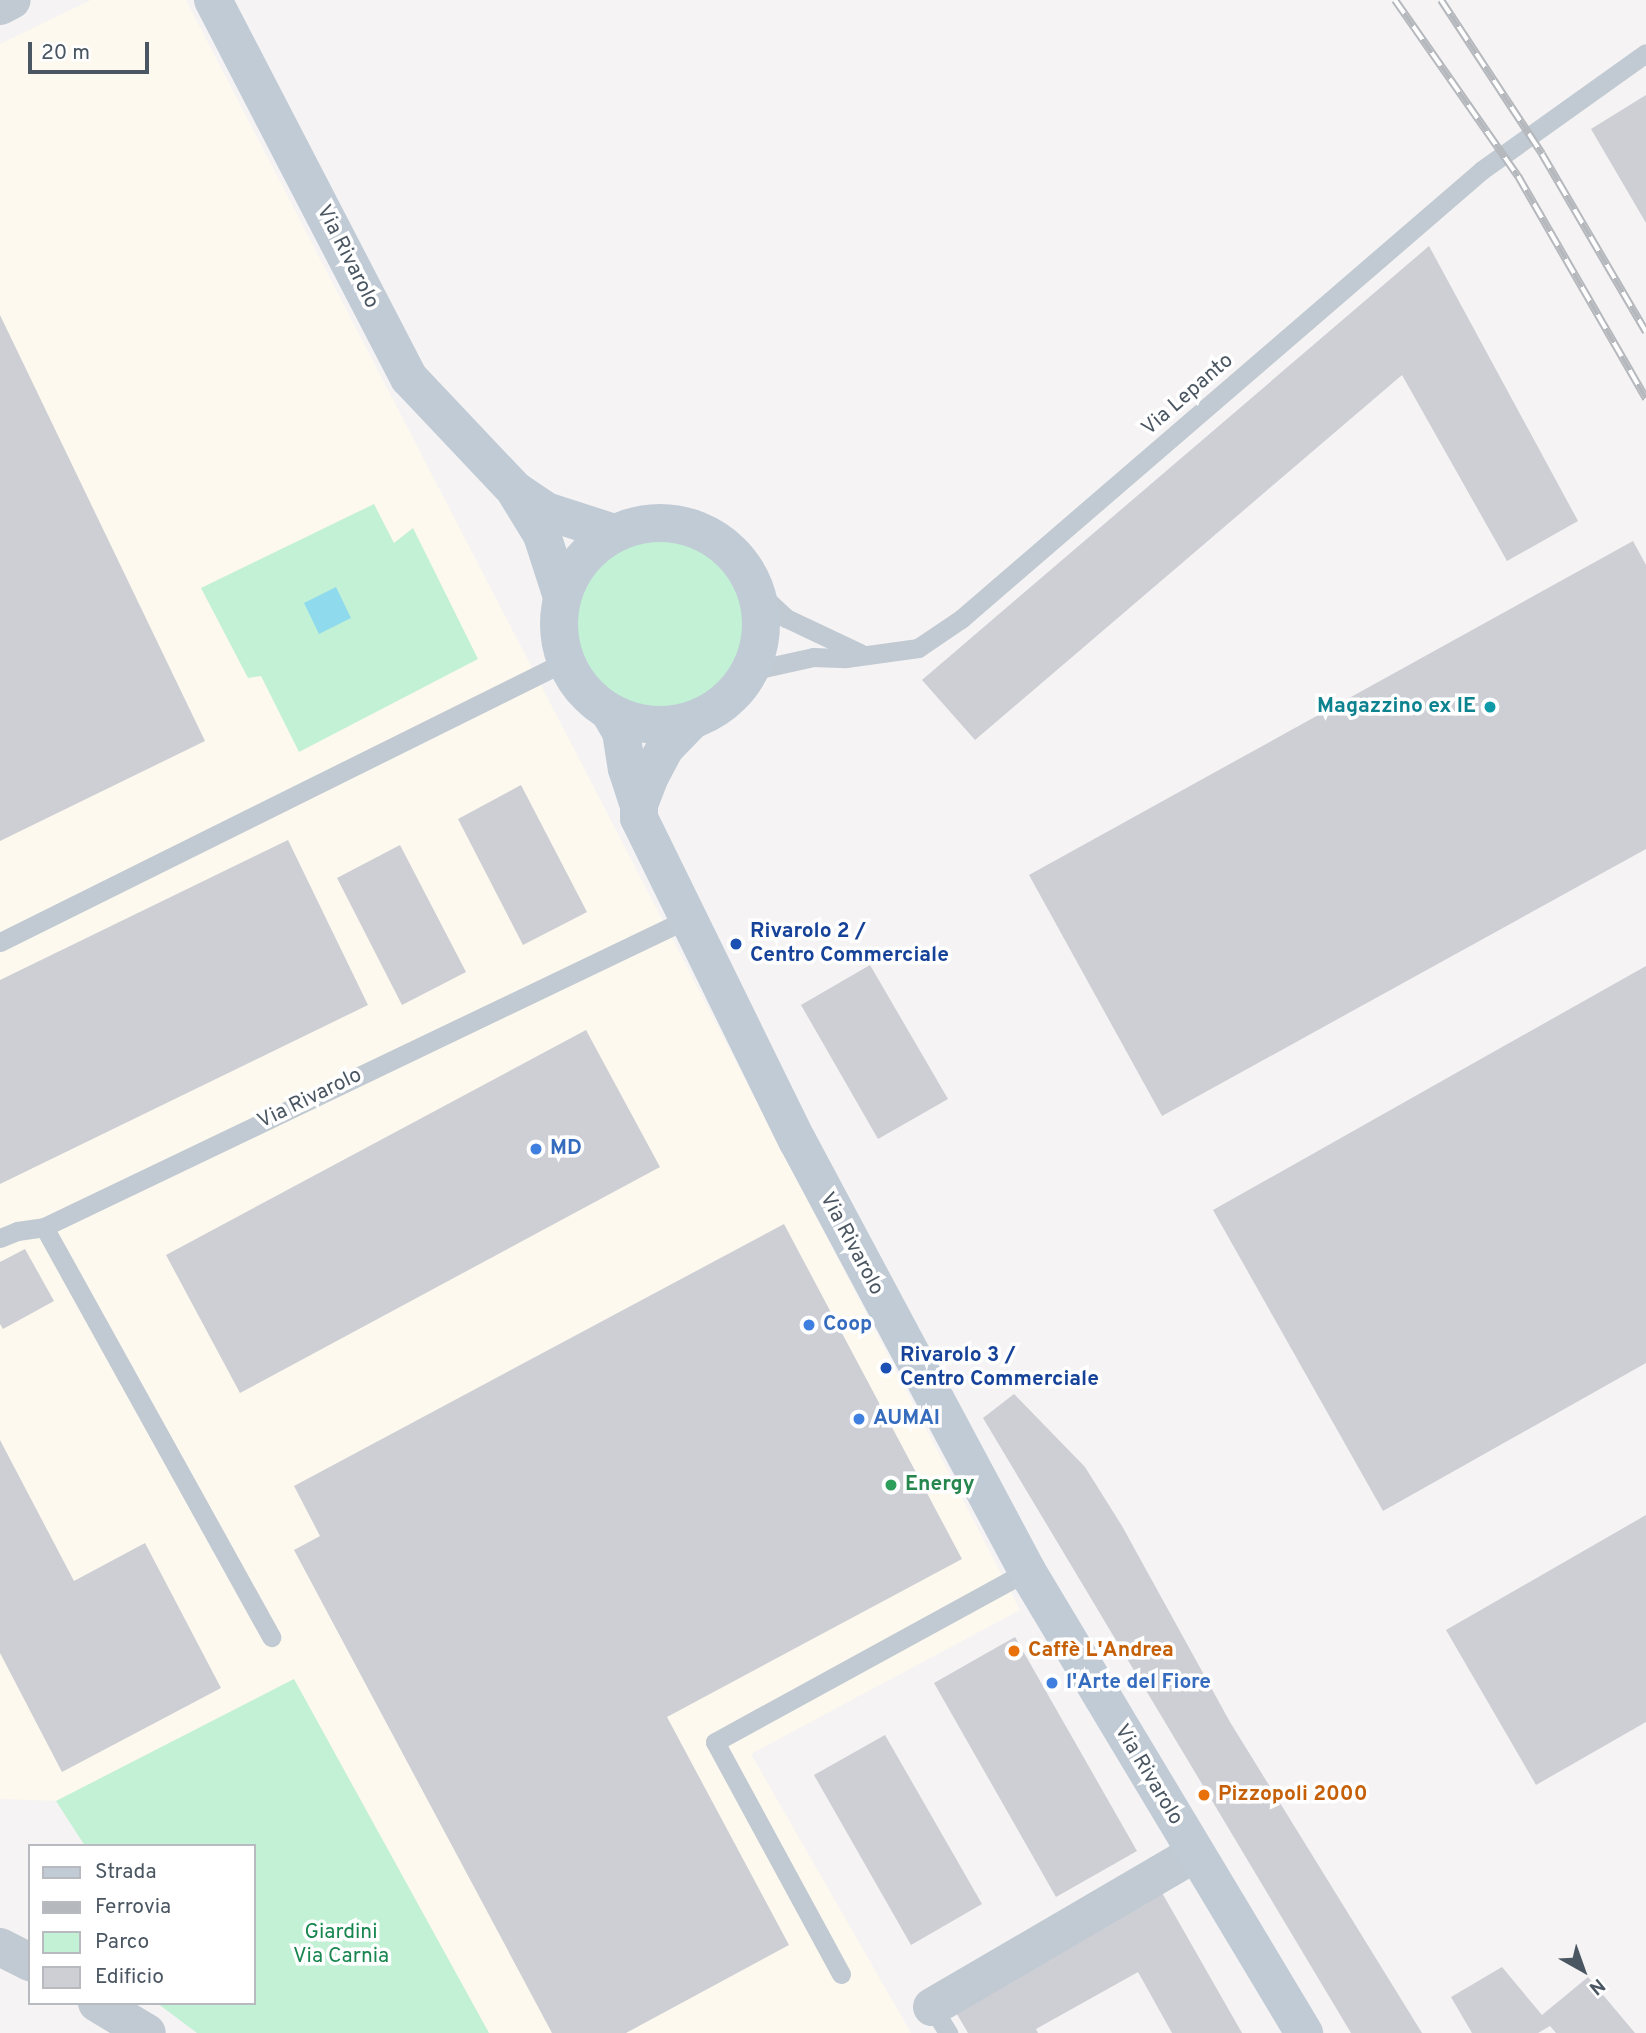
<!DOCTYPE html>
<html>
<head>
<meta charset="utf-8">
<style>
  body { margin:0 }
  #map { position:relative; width:1646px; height:2033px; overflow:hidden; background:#f5f3f3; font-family:Overpass,sans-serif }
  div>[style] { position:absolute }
  .commercial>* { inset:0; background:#fdf9ef }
  .green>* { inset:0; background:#c3f1d5 }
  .round { border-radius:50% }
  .water>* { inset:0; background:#90daee }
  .building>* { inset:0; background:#cdcfd5 }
  .lane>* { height:19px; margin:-9.5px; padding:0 9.5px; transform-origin:9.5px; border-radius:9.5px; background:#c1cad2 }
  .street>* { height:38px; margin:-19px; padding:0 19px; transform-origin:19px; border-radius:19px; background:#c1cad2 }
  .secondary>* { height:38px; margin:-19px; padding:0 19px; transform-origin:19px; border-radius:19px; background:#c1cbd6 }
  .secondary>.ring { margin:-19px; padding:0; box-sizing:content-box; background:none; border:38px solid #c1cbd6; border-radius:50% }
  .rail>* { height:8px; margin-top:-4px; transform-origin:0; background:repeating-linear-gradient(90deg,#fff 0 16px,#b5b8bd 0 32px); box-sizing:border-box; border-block:2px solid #b5b8bd }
  .dots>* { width:19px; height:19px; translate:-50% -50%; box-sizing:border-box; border:4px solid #fff; border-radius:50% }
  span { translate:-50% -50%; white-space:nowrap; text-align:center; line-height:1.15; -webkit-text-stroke:7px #fff; paint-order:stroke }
  .street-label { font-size:21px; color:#4a5661 }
  .culture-label { font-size:21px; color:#0d838f; font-weight:700 }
  .right { translate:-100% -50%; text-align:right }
  .transit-label { font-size:21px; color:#164399; font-weight:700 }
  .left { translate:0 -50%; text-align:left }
  .shop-label { font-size:21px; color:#366cbe; font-weight:700 }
  .leisure-label { font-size:21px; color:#27864d; font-weight:700 }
  .food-label { font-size:21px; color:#c56008; font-weight:700 }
  .park-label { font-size:21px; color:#17864f }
  .legend { position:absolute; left:28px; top:1844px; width:228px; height:161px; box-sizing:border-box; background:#fff; border:2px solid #b7bbc0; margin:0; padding:9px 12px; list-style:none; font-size:21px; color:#4a5661 }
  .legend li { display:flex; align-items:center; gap:14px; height:35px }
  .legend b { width:35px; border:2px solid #b7bbc0 }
  .north { position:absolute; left:1548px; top:1935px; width:70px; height:70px; -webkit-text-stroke:5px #fff; paint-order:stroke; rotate:140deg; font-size:19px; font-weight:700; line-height:28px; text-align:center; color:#4a5661 }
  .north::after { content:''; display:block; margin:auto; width:24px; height:32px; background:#4a5661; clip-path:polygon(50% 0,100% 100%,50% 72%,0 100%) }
  .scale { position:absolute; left:28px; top:42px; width:121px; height:32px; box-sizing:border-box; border:4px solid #4a5661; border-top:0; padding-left:9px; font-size:21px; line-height:24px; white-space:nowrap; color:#4a5661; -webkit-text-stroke:5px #fff; paint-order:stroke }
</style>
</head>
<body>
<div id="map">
  <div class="commercial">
    <i style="clip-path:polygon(91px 0,186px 0,1020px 1610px,751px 1754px,911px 2033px,489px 2033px,294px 1679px,56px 1801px,0 1799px,0 44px)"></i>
  </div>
  <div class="green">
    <i style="clip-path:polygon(374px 504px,394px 543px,413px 528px,478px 659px,299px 752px,261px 676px,248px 678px,201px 588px)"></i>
    <i class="round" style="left:569px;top:532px;width:182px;height:182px"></i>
    <i style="clip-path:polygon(294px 1679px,489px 2033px,197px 2033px,157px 2003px,254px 2003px,254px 1846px,85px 1846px,56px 1801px)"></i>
  </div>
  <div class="water">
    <i style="clip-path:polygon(336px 587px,351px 618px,319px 634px,304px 603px)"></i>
  </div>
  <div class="building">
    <i style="clip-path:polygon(1646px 95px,1646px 223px,1591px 129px)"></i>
    <i style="clip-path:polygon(1429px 246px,1578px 521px,1507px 561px,1402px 375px,975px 740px,922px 680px)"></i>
    <i style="clip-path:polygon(0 315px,205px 741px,0 841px)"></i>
    <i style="clip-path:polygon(1633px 541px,1646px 565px,1646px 849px,1162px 1116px,1029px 875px)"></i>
    <i style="clip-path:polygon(521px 785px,587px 912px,523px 945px,458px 819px)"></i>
    <i style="clip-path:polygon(288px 840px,368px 1005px,0 1184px,0 980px)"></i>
    <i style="clip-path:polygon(400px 845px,466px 972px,402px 1005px,337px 878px)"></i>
    <i style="clip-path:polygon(870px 965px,948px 1099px,878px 1139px,801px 1005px)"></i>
    <i style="clip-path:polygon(1646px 966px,1646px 1363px,1383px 1511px,1213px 1210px)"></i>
    <i style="clip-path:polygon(586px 1030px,660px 1167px,240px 1393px,166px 1255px)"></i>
    <i style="clip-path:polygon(784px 1224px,962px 1559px,667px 1717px,789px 1945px,626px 2033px,552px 2033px,294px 1550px,320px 1536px,294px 1486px)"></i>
    <i style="clip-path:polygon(25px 1249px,54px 1301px,3px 1329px,0 1324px,0 1262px)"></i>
    <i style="clip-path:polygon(1014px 1394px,1085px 1467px,1122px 1526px,1230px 1722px,1422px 2033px,1351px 2033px,983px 1418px)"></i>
    <i style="clip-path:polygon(0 1440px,74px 1581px,145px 1543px,221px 1688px,62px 1772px,0 1653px)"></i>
    <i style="clip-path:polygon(1646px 1515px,1646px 1722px,1536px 1785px,1446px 1630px)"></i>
    <i style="clip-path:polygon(1015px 1637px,1137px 1851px,1056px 1897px,934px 1683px)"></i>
    <i style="clip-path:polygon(885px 1735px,982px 1904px,911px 1945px,814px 1775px)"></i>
    <i style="clip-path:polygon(1161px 1891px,1242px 2033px,1172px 2033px,1138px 1972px,1036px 2029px,1038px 2033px,968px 2033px,954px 2009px)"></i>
    <i style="clip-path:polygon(1502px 1967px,1542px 2015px,1588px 1977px,1635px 2033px,1556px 2033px,1550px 2026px,1538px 2033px,1472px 2033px,1451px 1997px)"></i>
  </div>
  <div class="lane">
    <i style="left:757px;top:591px;width:40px;rotate:43deg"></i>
    <i style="left:786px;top:618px;width:82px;rotate:25.3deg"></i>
    <i style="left:750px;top:671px;width:65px;rotate:-12.5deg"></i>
    <i style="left:813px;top:657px;width:33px;rotate:2deg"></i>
    <i style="left:846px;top:658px;width:73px;rotate:-7.9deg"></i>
    <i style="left:918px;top:648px;width:52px;rotate:-34deg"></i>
    <i style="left:961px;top:619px;width:688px;rotate:-40.75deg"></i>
    <i style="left:1482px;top:170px;width:201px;rotate:-35.5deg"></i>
    <i style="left:0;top:942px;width:632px;rotate:-26.4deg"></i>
    <i style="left:44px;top:1227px;width:469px;rotate:61deg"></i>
    <i style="left:0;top:1238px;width:18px;rotate:-22deg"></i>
    <i style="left:17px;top:1231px;width:27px;rotate:-8deg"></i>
    <i style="left:44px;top:1227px;width:715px;rotate:-25.6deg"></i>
    <i style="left:841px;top:1974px;width:264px;rotate:-118.5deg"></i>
    <i style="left:715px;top:1742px;width:356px;rotate:-28.7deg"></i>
    <i style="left:932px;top:2007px;width:31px;rotate:58deg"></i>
  </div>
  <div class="street">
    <i style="left:0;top:6px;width:13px;rotate:-27deg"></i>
    <i style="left:0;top:1947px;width:34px;rotate:27deg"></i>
    <i style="left:97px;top:2003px;width:58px;rotate:31deg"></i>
    <i style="left:932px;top:2007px;width:303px;rotate:-30.3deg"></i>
  </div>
  <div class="secondary">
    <i style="left:213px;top:0;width:426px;rotate:62.6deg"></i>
    <i style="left:409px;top:378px;width:154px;rotate:46.6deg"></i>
    <i style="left:515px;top:490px;width:37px;rotate:34deg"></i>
    <i style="left:546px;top:511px;width:71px;rotate:17.9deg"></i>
    <i style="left:517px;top:494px;width:48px;rotate:58.6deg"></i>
    <i style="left:542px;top:535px;width:65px;rotate:72.1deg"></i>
    <i class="ring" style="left:559px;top:523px;width:164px;height:164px"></i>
    <i style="left:610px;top:713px;width:22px;rotate:60deg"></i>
    <i style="left:621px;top:732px;width:37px;rotate:81deg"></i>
    <i style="left:627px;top:769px;width:38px;rotate:72deg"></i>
    <i style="left:692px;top:720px;width:39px;rotate:134deg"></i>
    <i style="left:665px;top:748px;width:32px;rotate:118deg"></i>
    <i style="left:650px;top:776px;width:31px;rotate:111deg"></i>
    <i style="left:639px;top:805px;width:13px;rotate:90deg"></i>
    <i style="left:639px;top:818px;width:359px;rotate:63.9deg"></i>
    <i style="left:797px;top:1140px;width:489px;rotate:61.9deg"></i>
    <i style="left:1027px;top:1571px;width:539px;rotate:59.05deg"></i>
  </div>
  <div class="rail">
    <i style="left:1395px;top:0;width:215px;rotate:55.1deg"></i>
    <i style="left:1518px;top:176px;width:257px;rotate:60.1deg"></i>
    <i style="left:1441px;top:0;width:184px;rotate:56.7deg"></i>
    <i style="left:1542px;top:154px;width:206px;rotate:59.7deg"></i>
  </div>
  <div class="dots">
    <i style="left:1490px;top:707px;background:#0f9aa8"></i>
    <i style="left:736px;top:944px;background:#1a4fb4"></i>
    <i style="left:536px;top:1149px;background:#3f7fe0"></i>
    <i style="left:809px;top:1325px;background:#3f7fe0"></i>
    <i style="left:886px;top:1368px;background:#1a4fb4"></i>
    <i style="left:859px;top:1419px;background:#3f7fe0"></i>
    <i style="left:891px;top:1485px;background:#2e9e5b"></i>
    <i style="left:1014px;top:1651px;background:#e8710a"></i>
    <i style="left:1052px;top:1683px;background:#3f7fe0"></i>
    <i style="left:1204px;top:1795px;background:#e8710a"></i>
  </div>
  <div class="street-label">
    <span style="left:347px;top:257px;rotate:63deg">Via Rivarolo</span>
    <span style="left:1188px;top:395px;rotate:-41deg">Via Lepanto</span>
    <span style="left:310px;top:1099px;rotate:-26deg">Via Rivarolo</span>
    <span style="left:851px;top:1244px;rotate:62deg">Via Rivarolo</span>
    <span style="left:1148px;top:1775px;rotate:59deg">Via Rivarolo</span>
  </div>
  <div class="culture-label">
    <span class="right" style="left:1476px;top:707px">Magazzino ex IE</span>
  </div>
  <div class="transit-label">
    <span class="left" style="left:750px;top:944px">Rivarolo 2 /<br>Centro Commerciale</span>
    <span class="left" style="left:900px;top:1368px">Rivarolo 3 /<br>Centro Commerciale</span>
  </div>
  <div class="shop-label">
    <span class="left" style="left:550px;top:1149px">MD</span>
    <span class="left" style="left:823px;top:1325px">Coop</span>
    <span class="left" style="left:873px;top:1419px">AUMAI</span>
    <span class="left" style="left:1066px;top:1683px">l'Arte del Fiore</span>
  </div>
  <div class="leisure-label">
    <span class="left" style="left:905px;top:1485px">Energy</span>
  </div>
  <div class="food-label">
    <span class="left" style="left:1028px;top:1651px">Caffè L'Andrea</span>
    <span class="left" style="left:1218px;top:1795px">Pizzopoli 2000</span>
  </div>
  <div class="park-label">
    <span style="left:341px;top:1945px">Giardini<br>Via Carnia</span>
  </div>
  <ul class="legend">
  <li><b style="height:9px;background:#c1cbd6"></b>Strada</li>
  <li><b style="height:9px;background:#b5b8bd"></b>Ferrovia</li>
  <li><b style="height:19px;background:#c3f1d5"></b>Parco</li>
  <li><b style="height:19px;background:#cdcfd5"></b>Edificio</li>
  </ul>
  <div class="north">N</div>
  <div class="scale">20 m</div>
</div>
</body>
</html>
